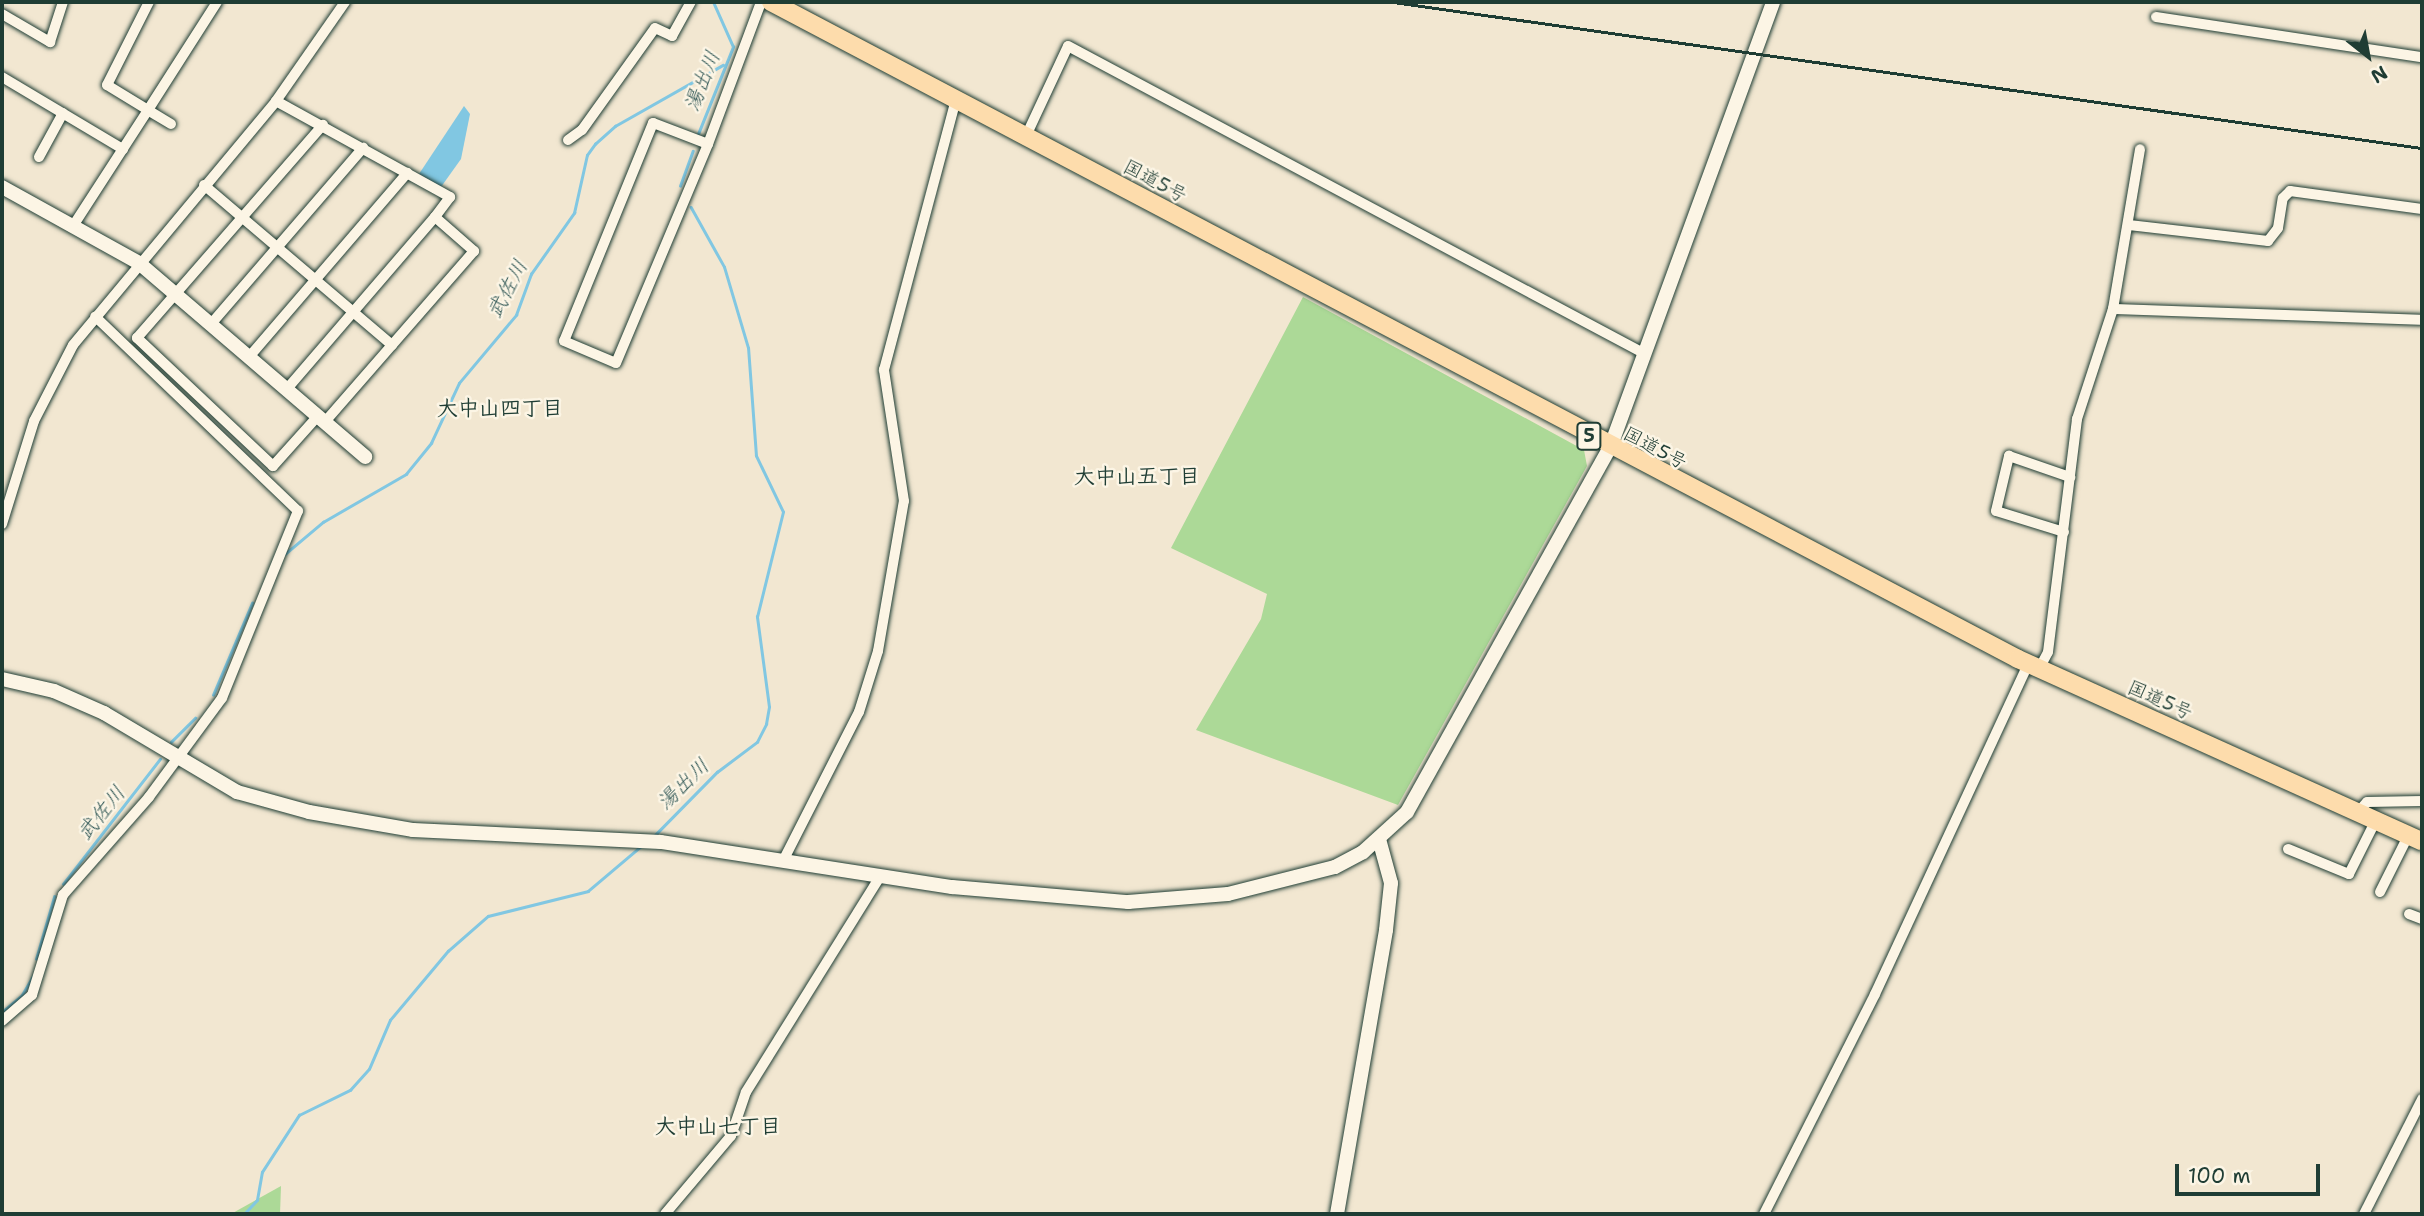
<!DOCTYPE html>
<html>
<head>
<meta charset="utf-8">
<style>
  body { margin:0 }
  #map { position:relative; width:2424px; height:1216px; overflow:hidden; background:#f2e7d1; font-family:"Shantell Sans","Klee One",sans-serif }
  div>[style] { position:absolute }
  .green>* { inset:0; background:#acd997 }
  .water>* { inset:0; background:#81c7e2 }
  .stream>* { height:2.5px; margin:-1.25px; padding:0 1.25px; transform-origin:1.25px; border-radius:1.25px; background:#81c7e2 }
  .roads { filter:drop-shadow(0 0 2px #1f3d34) drop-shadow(0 0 2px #1f3d34) }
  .street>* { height:10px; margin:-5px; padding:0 5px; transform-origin:5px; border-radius:5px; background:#fcf5e5 }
  .secondary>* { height:14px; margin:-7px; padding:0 7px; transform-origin:7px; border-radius:7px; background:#fcf5e5 }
  .highway>* { height:18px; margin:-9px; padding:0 9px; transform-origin:9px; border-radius:9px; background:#fddcac }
  .rail>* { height:2.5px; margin:-1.25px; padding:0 1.25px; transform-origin:1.25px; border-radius:1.25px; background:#1f3d34 }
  span { translate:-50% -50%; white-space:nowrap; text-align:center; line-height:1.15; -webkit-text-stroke:5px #fcf5e5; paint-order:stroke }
  .shield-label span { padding:2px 5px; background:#fcf5e5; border:2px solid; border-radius:5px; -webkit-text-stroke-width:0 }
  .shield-label { font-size:18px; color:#1f3d34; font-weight:700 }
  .street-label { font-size:19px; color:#1f3d34 }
  .water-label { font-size:21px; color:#335957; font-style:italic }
  .neighbourhood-label { font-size:21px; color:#1f3d34; font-weight:700 }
  .frame { position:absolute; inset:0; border:4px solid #1f3d34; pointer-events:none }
  .north { position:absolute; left:2333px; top:21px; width:70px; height:70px; -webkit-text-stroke:5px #fcf5e5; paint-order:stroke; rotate:149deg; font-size:19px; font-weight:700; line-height:28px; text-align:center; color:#1f3d34 }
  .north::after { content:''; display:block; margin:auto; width:24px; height:32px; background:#1f3d34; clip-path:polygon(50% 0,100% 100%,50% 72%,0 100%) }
  .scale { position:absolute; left:2175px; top:1164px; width:145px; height:32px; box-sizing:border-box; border:4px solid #1f3d34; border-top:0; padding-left:9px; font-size:21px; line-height:24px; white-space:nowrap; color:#1f3d34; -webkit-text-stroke:5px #fcf5e5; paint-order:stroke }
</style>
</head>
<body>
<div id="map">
  <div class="green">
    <i style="clip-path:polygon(1303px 297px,1584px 450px,1587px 466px,1398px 805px,1196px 730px,1261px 619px,1267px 594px,1171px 548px)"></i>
    <i style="clip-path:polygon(281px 1186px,280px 1214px,231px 1214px)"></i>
  </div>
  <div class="water">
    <i style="clip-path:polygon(464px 106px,470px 114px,461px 159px,441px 187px,419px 174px)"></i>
  </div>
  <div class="stream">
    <i style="left:698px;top:134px;width:94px;rotate:-68.1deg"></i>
    <i style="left:733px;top:47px;width:49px;rotate:-114deg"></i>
    <i style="left:680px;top:186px;width:37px;rotate:-70deg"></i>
    <i style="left:285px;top:554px;width:50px;rotate:-40.1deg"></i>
    <i style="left:323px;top:522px;width:96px;rotate:-30deg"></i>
    <i style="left:406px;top:474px;width:40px;rotate:-51deg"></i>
    <i style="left:431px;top:443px;width:66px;rotate:-65deg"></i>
    <i style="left:459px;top:383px;width:89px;rotate:-50deg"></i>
    <i style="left:516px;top:315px;width:44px;rotate:-69.9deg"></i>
    <i style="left:531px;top:274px;width:75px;rotate:-54.8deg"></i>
    <i style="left:574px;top:213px;width:59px;rotate:-77.4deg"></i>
    <i style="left:587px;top:155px;width:14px;rotate:-54deg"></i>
    <i style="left:595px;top:144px;width:27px;rotate:-42deg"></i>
    <i style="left:615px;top:126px;width:124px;rotate:-29.5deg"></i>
    <i style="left:213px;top:695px;width:100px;rotate:-67deg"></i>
    <i style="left:171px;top:742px;width:34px;rotate:-45deg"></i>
    <i style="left:654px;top:836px;width:90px;rotate:-45.5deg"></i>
    <i style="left:717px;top:772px;width:50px;rotate:-36.9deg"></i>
    <i style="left:757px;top:742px;width:20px;rotate:-63deg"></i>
    <i style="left:766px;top:724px;width:17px;rotate:-80deg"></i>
    <i style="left:769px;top:707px;width:91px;rotate:-97.6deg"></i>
    <i style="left:757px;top:617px;width:108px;rotate:-76.1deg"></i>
    <i style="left:783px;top:512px;width:62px;rotate:-115.7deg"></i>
    <i style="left:756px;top:456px;width:108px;rotate:-94.2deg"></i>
    <i style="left:748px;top:348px;width:84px;rotate:-106.5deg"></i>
    <i style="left:724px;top:267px;width:68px;rotate:-119.2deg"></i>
    <i style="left:63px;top:884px;width:158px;rotate:-52.2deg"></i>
    <i style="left:36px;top:959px;width:65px;rotate:-73.8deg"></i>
    <i style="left:2px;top:1012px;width:26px;rotate:-40deg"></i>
    <i style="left:22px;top:995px;width:22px;rotate:-60deg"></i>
    <i style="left:244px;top:1214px;width:19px;rotate:-47deg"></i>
    <i style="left:257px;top:1200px;width:28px;rotate:-80deg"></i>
    <i style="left:262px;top:1172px;width:68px;rotate:-57deg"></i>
    <i style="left:299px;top:1115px;width:57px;rotate:-26.1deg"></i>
    <i style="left:350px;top:1090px;width:28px;rotate:-48deg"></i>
    <i style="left:369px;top:1069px;width:53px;rotate:-66.8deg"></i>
    <i style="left:390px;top:1020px;width:90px;rotate:-50deg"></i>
    <i style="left:448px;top:951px;width:53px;rotate:-41.2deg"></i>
    <i style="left:488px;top:916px;width:103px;rotate:-14deg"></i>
    <i style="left:588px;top:891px;width:68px;rotate:-40.2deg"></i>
  </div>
  <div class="roads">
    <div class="street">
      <i style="left:2px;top:14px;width:56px;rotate:30.3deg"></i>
      <i style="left:50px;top:42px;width:42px;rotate:-72deg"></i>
      <i style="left:2156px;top:17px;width:269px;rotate:8.6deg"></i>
      <i style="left:2px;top:77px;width:141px;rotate:30.8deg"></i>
      <i style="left:276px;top:101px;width:199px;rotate:28.9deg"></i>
      <i style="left:450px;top:197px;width:25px;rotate:127deg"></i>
      <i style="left:435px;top:217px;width:52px;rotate:41.1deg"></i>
      <i style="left:474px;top:251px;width:228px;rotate:131.1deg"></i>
      <i style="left:171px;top:124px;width:27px;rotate:-149deg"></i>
      <i style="left:148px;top:110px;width:128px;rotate:-57.4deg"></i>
      <i style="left:1026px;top:136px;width:99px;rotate:-65deg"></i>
      <i style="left:1068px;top:46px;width:654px;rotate:28.09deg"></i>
      <i style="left:568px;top:140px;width:17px;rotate:-36deg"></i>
      <i style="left:582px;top:130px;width:125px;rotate:-54.4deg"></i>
      <i style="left:655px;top:28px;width:19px;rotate:25deg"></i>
      <i style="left:672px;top:36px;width:39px;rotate:-61deg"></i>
      <i style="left:708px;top:144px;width:59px;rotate:-159.1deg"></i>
      <i style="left:653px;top:123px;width:235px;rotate:112.2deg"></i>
      <i style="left:564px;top:341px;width:56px;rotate:22.9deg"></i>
      <i style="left:616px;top:363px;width:238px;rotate:-67.2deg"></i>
      <i style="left:708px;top:144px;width:152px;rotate:-69.5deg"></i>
      <i style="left:39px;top:157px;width:50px;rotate:-61.4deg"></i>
      <i style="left:204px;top:185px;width:247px;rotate:40.4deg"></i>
      <i style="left:2129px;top:225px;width:140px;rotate:6.6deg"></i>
      <i style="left:2268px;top:241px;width:16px;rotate:-52deg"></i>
      <i style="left:2278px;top:228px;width:30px;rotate:-81deg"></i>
      <i style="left:2283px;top:198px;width:10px;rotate:-45deg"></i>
      <i style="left:2290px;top:191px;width:133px;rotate:7.8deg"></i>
      <i style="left:73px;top:226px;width:138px;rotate:-57.1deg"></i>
      <i style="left:148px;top:110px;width:48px;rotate:-148.6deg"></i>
      <i style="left:107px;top:85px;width:93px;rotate:-63.2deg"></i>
      <i style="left:2113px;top:309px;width:162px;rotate:-80.4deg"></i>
      <i style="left:211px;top:324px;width:233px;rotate:-49.2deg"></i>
      <i style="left:249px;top:357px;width:243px;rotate:-49.3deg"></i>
      <i style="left:286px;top:390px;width:228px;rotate:-49.3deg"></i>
      <i style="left:317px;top:417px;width:66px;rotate:131.9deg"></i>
      <i style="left:273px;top:466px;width:187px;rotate:-136.7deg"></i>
      <i style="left:137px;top:338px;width:283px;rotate:-48.9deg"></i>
      <i style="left:2px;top:524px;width:108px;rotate:-72.7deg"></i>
      <i style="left:34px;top:421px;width:85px;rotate:-62.8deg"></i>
      <i style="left:73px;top:345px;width:317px;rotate:-50.2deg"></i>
      <i style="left:276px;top:101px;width:121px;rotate:-55.1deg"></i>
      <i style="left:2064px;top:532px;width:71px;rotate:-162.8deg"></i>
      <i style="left:1996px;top:511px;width:57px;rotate:-76.7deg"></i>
      <i style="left:2009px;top:456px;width:65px;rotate:19deg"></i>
      <i style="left:2039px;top:669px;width:19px;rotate:-62deg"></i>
      <i style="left:2048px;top:652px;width:235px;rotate:-82.9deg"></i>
      <i style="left:2077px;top:419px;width:116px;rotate:-71.9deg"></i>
      <i style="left:2113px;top:309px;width:309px;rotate:2deg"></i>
      <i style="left:2358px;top:812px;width:13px;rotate:-48deg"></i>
      <i style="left:2367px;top:802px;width:55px;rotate:-1deg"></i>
      <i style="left:2288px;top:849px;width:66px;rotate:22.3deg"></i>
      <i style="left:2349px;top:874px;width:60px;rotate:-63.4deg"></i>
      <i style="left:784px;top:859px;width:165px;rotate:-63deg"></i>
      <i style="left:859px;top:712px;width:64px;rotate:-72.7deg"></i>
      <i style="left:878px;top:651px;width:152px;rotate:-80.2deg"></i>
      <i style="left:904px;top:501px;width:133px;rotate:-98.7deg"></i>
      <i style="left:884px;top:370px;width:280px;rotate:-75.1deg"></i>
      <i style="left:2380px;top:892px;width:65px;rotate:-63.4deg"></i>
      <i style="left:2409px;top:914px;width:14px;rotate:21deg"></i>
      <i style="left:2px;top:1021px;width:40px;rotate:-41deg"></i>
      <i style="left:32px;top:995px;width:105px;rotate:-72.8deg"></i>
      <i style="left:63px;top:895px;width:130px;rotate:-48.7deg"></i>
      <i style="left:149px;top:797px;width:123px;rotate:-53.6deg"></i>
      <i style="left:222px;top:698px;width:202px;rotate:-67.9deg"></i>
      <i style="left:298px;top:511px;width:281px;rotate:-136.2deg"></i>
      <i style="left:665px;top:1214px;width:102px;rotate:-49.8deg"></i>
      <i style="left:731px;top:1136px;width:46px;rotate:-71.2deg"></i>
      <i style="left:746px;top:1092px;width:253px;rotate:-58.1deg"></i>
      <i style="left:1764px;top:1214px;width:246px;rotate:-63.2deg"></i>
      <i style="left:1875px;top:994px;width:364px;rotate:-65.1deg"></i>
      <i style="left:2364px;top:1214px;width:129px;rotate:-63.2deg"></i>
    </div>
    <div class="secondary">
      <i style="left:2px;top:187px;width:157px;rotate:29deg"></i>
      <i style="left:139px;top:263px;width:298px;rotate:40.6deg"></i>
      <i style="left:2px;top:679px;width:53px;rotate:13deg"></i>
      <i style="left:54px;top:691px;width:55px;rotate:23.7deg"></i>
      <i style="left:104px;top:713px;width:155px;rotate:30.7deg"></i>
      <i style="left:237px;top:792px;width:75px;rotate:15.5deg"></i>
      <i style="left:309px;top:812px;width:106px;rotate:9.8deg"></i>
      <i style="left:413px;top:830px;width:248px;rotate:2.8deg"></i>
      <i style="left:661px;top:842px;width:294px;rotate:8.8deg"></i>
      <i style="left:952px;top:887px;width:177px;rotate:4.9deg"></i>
      <i style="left:1128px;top:902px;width:100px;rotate:-4.6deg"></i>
      <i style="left:1228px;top:894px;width:110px;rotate:-14.2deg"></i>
      <i style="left:1335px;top:867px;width:32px;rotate:-28deg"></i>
      <i style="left:1363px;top:852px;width:59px;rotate:-42.3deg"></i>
      <i style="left:1407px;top:812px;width:417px;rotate:-60.9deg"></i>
      <i style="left:1610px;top:448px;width:475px;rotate:-69.9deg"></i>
      <i style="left:1337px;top:1214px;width:288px;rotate:-80.2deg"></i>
      <i style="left:1386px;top:930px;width:47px;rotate:-83.9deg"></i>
      <i style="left:1391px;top:883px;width:46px;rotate:-105.3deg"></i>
    </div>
    <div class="highway">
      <i style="left:771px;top:2px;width:1409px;rotate:27.78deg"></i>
      <i style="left:2018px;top:659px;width:443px;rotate:24.3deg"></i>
    </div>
  </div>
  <div class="rail">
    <i style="left:1393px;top:2px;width:1039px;rotate:8.08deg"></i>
  </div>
  <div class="shield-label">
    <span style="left:1589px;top:436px">5</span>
  </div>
  <div class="street-label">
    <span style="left:1155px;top:181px;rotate:28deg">国道5号</span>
    <span style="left:1655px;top:448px;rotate:28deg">国道5号</span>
    <span style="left:2160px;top:700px;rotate:24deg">国道5号</span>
  </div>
  <div class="water-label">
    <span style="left:702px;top:81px;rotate:-68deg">湯出川</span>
    <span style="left:507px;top:289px;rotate:-62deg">武佐川</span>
    <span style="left:683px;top:784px;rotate:-44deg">湯出川</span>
    <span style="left:101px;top:813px;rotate:-51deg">武佐川</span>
  </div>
  <div class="neighbourhood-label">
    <span style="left:500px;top:408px">大中山四丁目</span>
    <span style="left:1137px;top:476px">大中山五丁目</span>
    <span style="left:718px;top:1126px">大中山七丁目</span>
  </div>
  <div class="frame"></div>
  <div class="north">N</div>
  <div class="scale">100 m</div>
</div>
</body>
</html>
